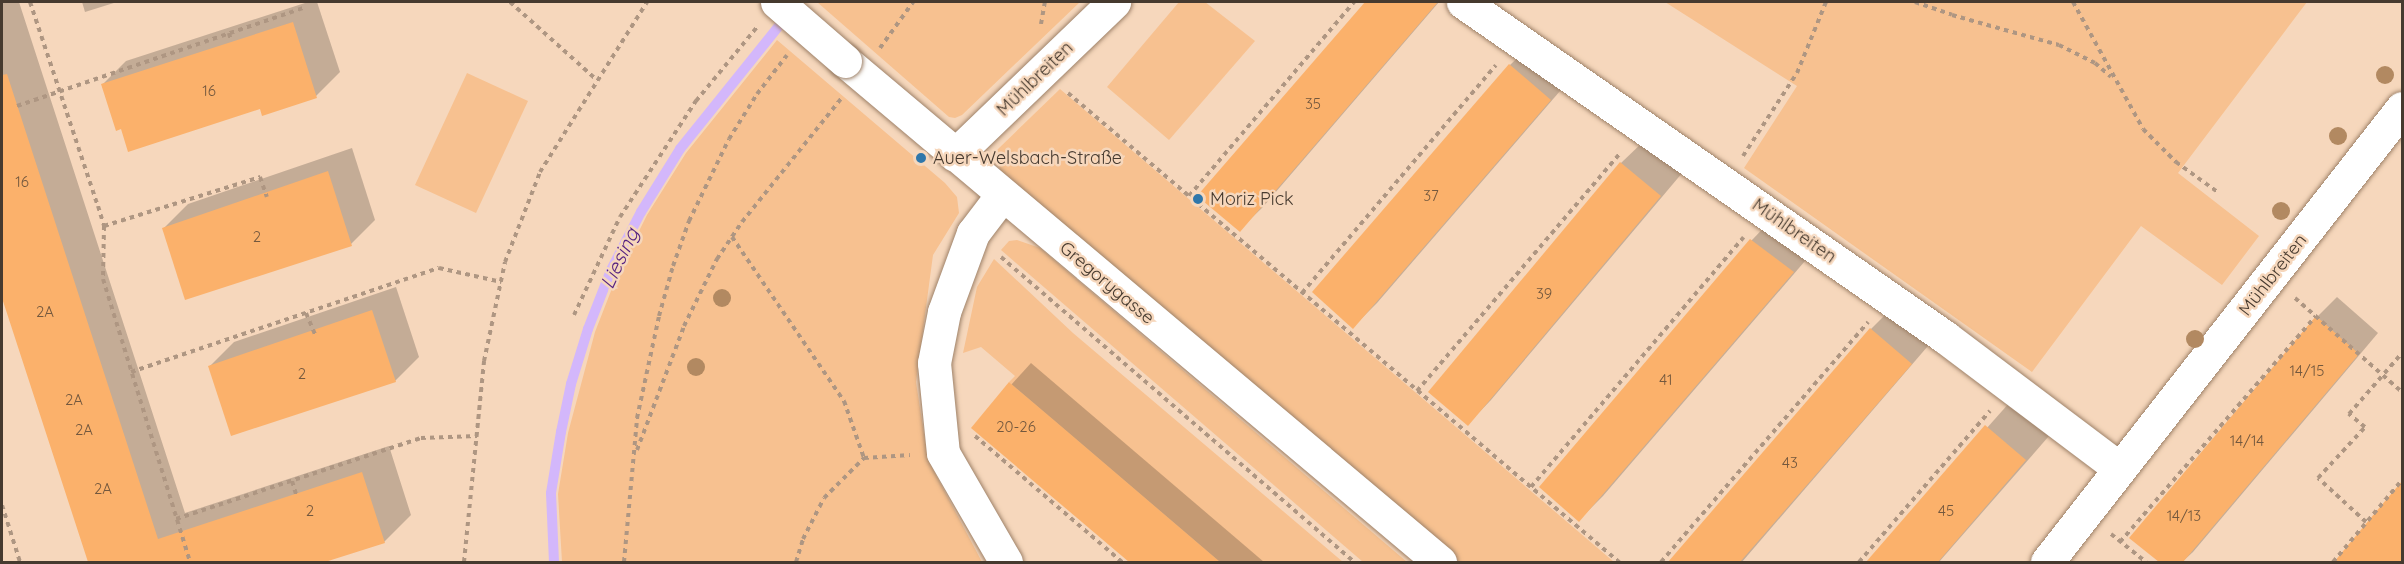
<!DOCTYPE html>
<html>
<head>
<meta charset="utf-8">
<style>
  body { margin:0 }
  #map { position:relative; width:2404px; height:564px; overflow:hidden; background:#f6d7bc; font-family:Quicksand,sans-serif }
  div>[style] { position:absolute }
  .green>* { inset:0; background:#f7c190 }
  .shadow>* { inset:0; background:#0003 }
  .stream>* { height:10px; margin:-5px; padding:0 5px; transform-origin:5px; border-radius:5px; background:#d3b7fb }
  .building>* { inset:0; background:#fbb16b }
  .path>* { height:4px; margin-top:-2px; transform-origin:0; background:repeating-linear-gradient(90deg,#ae9682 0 4.5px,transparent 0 9px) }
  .roads { filter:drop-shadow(0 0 2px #9e8269) drop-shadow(0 0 2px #9e8269) }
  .minor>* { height:33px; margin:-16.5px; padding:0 16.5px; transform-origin:16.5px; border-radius:16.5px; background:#fff }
  .tertiary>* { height:33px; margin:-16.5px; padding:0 16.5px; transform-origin:16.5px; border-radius:16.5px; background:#fff }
  .bridges { filter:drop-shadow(0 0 2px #9e8269) drop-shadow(0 0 2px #9e8269) }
  .tertiary-bridge>* { height:33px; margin:-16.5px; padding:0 16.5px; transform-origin:16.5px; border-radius:16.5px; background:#fff }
  .trees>* { width:18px; height:18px; margin:-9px; border-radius:50%; background:#b28961 }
  .dots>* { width:16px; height:16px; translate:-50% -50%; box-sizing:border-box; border:3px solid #f6d7bc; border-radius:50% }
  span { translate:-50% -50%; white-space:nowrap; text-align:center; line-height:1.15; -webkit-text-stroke:5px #f6d7bc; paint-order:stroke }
  .number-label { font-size:15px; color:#73583e }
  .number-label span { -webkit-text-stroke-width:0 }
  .street-label { font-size:18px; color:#463a2f }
  .poi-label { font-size:18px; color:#463a2f }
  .left { translate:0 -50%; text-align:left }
  .water-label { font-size:20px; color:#521f80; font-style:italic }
  .frame { position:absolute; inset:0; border:3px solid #463a2f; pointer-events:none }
</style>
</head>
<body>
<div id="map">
  <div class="green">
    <i style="clip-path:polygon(817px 2px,1080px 2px,962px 115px,955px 118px,949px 117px)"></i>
    <i style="clip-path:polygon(1179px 2px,1205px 2px,1255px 41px,1169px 140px,1107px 87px)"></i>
    <i style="clip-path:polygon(1665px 2px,2307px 2px,2178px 173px,2259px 236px,2222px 285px,2141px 226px,2032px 372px,1744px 168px,1797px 86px)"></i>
    <i style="clip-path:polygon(777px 40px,945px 183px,957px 197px,959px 213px,933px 255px,916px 382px,928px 460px,982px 562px,562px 562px,558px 494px,568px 433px,595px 332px,618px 273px,647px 215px,686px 153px)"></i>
    <i style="clip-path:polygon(467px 73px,528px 101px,476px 213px,415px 185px)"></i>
    <i style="clip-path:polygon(1060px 89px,1614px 562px,1460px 562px,1000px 170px,997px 150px)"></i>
    <i style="clip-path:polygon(1017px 240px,1040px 248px,1407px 562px,1363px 562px,1001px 250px,1009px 241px)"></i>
    <i style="clip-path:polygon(994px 259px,1073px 333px,1343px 562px,1220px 562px,1009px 382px,1015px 376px,981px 347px,963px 353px,977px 287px)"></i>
  </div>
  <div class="shadow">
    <i style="clip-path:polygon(2px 2px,19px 2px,185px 513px,389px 446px,411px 515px,384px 542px,320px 562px,89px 562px,2px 293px)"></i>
    <i style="clip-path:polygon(82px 2px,117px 2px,85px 12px)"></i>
    <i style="clip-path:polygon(308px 2px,317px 2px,340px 72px,316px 96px,122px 127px,102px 85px,126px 61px)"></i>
    <i style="clip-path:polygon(1367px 2px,1439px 2px,1263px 207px,1239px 230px,1200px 196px)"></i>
    <i style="clip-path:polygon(1534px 42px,1573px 76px,1377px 303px,1353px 327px,1510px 65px)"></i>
    <i style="clip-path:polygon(1645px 140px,1683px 172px,1491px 400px,1468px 424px,1621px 163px)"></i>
    <i style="clip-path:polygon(352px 148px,375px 220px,351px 244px,186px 298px,164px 228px,188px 204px)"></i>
    <i style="clip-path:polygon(1775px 216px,1817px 247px,1603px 496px,1579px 520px,1542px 487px,1752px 240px)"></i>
    <i style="clip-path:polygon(396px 287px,419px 357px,395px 381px,210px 366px,234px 342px)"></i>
    <i style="clip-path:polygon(2337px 297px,2378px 333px,2193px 552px,2182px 562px,2161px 562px,2131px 538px,2317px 317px)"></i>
    <i style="clip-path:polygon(1895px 305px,1934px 339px,1742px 562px,1670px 562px,1871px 329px)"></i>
    <i style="clip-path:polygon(1031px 363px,1264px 562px,1131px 562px,973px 427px)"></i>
    <i style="clip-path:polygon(2010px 402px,2049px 436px,1939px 562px,1868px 562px)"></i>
    <i style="clip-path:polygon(2402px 484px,2402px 562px,2337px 562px)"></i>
  </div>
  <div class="stream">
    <i style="left:554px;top:562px;width:69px;rotate:-92.5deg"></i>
    <i style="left:551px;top:493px;width:62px;rotate:-80.7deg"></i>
    <i style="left:561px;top:432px;width:49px;rotate:-78.2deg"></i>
    <i style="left:571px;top:384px;width:58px;rotate:-72.8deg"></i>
    <i style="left:588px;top:329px;width:63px;rotate:-68.7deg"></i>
    <i style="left:611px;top:270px;width:65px;rotate:-62.7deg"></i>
    <i style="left:641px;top:212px;width:74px;rotate:-58.2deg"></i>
    <i style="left:680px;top:149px;width:171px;rotate:-51.2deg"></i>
  </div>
  <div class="building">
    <i style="clip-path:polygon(1365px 2px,1438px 2px,1240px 232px,1197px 196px)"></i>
    <i style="clip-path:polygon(293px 22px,317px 98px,262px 116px,260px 109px,128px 152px,121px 129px,116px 131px,101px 84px)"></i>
    <i style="clip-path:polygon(1509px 64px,1551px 100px,1353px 329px,1312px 292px)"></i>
    <i style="clip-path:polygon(7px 74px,158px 539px,362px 472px,385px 543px,325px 562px,88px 562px,2px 298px,2px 75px)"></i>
    <i style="clip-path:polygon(1620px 162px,1661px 196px,1468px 426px,1428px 392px)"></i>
    <i style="clip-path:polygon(328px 171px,352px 246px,185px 300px,162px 228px)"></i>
    <i style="clip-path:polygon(1750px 239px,1794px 272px,1579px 522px,1539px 487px)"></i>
    <i style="clip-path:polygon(372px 310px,396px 382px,231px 436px,208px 366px)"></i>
    <i style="clip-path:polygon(2316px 316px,2359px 354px,2183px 562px,2159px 562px,2129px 538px)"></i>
    <i style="clip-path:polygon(1870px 328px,1912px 364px,1740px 562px,1668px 562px)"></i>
    <i style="clip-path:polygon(1009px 382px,1062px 427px,1220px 562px,1129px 562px,971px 428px)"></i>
    <i style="clip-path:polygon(1985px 425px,2026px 460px,1938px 562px,1866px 562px)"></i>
    <i style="clip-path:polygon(2403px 480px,2403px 562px,2334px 562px,2380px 507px)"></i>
  </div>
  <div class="path">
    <i style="left:30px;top:2px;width:215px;rotate:71.6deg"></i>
    <i style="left:98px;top:206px;width:21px;rotate:73deg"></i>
    <i style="left:104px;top:226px;width:53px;rotate:91.1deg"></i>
    <i style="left:103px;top:279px;width:296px;rotate:72.9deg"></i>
    <i style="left:510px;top:2px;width:117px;rotate:41.9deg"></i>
    <i style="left:1915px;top:2px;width:39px;rotate:19deg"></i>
    <i style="left:1952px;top:15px;width:111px;rotate:15.7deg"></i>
    <i style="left:2059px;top:45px;width:40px;rotate:26.6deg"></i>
    <i style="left:2095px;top:63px;width:21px;rotate:41deg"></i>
    <i style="left:2073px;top:2px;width:145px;rotate:61.1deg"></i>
    <i style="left:2143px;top:129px;width:47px;rotate:45deg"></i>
    <i style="left:2176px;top:162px;width:53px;rotate:35.8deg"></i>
    <i style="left:1041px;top:24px;width:22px;rotate:-80deg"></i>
    <i style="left:229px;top:33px;width:8px;rotate:76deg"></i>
    <i style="left:880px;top:48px;width:57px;rotate:-54.3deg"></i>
    <i style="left:1068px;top:93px;width:724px;rotate:40.4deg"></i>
    <i style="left:17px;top:106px;width:302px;rotate:-18.9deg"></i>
    <i style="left:1743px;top:156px;width:99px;rotate:-57deg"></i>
    <i style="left:1797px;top:73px;width:77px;rotate:-67.8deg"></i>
    <i style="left:1189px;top:196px;width:255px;rotate:-49.6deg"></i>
    <i style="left:104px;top:226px;width:164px;rotate:-17.4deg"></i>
    <i style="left:260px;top:177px;width:21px;rotate:71deg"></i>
    <i style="left:732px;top:237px;width:199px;rotate:55.7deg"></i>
    <i style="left:844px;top:401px;width:60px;rotate:70.7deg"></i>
    <i style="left:864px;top:458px;width:46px;rotate:-3.7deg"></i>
    <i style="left:1001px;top:257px;width:467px;rotate:40.8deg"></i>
    <i style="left:1302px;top:293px;width:299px;rotate:-49.6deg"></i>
    <i style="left:2295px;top:298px;width:142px;rotate:41.3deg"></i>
    <i style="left:306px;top:313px;width:23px;rotate:67deg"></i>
    <i style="left:574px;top:315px;width:108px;rotate:-64.9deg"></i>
    <i style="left:620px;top:217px;width:139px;rotate:-56.8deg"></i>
    <i style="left:696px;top:101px;width:96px;rotate:-50.5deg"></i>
    <i style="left:131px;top:372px;width:325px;rotate:-18.7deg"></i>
    <i style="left:439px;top:268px;width:64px;rotate:12.7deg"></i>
    <i style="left:1417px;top:391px;width:314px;rotate:-49.5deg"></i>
    <i style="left:975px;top:436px;width:194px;rotate:40.6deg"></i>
    <i style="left:637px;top:450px;width:133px;rotate:-69.2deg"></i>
    <i style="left:684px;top:326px;width:75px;rotate:-63.8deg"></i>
    <i style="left:717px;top:259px;width:45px;rotate:-56deg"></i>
    <i style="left:742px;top:222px;width:158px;rotate:-51.2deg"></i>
    <i style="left:292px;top:481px;width:14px;rotate:73deg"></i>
    <i style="left:1531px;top:487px;width:328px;rotate:-49.6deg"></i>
    <i style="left:2px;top:505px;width:60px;rotate:72.5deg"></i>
    <i style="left:176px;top:519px;width:258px;rotate:-18.3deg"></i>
    <i style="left:421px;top:438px;width:56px;rotate:-2deg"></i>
    <i style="left:2366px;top:522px;width:65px;rotate:-137.5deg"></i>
    <i style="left:2318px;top:478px;width:69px;rotate:-47.3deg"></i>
    <i style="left:2365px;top:427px;width:21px;rotate:-141deg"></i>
    <i style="left:2349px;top:414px;width:81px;rotate:-49deg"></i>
    <i style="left:2111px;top:534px;width:45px;rotate:38.7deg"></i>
    <i style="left:2120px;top:542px;width:299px;rotate:-49.1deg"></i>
    <i style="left:464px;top:562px;width:202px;rotate:-84.3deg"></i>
    <i style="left:484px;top:361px;width:101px;rotate:-78deg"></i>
    <i style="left:505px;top:262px;width:97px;rotate:-68.7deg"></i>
    <i style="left:540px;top:172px;width:201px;rotate:-57.8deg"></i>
    <i style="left:624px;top:562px;width:145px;rotate:-84.8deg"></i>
    <i style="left:637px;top:418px;width:104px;rotate:-77.8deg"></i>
    <i style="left:659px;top:316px;width:52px;rotate:-74.4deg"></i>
    <i style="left:673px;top:266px;width:48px;rotate:-70.4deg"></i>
    <i style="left:689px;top:221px;width:91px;rotate:-64deg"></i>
    <i style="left:729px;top:139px;width:53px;rotate:-58.1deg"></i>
    <i style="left:757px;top:94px;width:49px;rotate:-52.4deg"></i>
    <i style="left:796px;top:562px;width:24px;rotate:-73deg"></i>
    <i style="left:803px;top:539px;width:46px;rotate:-62.9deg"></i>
    <i style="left:824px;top:498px;width:57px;rotate:-45deg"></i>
    <i style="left:1661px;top:562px;width:317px;rotate:-49.2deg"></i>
    <i style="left:1859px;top:562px;width:200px;rotate:-49.1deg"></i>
    <i style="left:2333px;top:562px;width:107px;rotate:-49.9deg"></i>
  </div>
  <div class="roads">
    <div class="minor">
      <i style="left:1463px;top:2px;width:587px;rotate:34.8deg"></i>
      <i style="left:1945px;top:337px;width:218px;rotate:37deg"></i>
      <i style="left:955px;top:155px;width:221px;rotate:-43.9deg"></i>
      <i style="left:1002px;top:195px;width:48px;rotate:127.3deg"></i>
      <i style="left:973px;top:233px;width:84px;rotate:110.2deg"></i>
      <i style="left:944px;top:312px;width:52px;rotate:101.1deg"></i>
      <i style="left:934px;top:363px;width:90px;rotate:84.3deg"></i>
      <i style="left:943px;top:453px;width:126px;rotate:60deg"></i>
      <i style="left:2047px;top:562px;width:576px;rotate:-51.98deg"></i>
    </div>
    <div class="tertiary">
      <i style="left:845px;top:61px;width:778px;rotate:40.1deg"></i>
    </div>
  </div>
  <div class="bridges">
    <div class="tertiary-bridge">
      <i style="left:777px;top:2px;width:90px;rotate:40.9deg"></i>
    </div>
  </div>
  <div class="trees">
    <i style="left:2385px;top:75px"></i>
    <i style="left:2338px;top:136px"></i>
    <i style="left:2281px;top:211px"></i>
    <i style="left:722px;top:298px"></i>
    <i style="left:2195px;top:339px"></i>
    <i style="left:696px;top:367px"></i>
  </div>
  <div class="dots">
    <i style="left:921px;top:158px;background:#2f77ab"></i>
    <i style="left:1198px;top:199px;background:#2f77ab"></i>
  </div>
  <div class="number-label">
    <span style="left:209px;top:91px">16</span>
    <span style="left:1313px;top:104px">35</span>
    <span style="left:22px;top:182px">16</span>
    <span style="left:1431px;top:196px">37</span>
    <span style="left:257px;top:237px">2</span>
    <span style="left:1544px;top:294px">39</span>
    <span style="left:45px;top:312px">2A</span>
    <span style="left:2307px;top:371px">14/15</span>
    <span style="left:302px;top:374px">2</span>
    <span style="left:1666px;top:380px">41</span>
    <span style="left:74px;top:400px">2A</span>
    <span style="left:1016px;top:427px">20-26</span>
    <span style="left:84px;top:430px">2A</span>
    <span style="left:2247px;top:441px">14/14</span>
    <span style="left:1790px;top:463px">43</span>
    <span style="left:103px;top:489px">2A</span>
    <span style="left:310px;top:511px">2</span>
    <span style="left:1946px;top:511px">45</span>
    <span style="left:2184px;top:516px">14/13</span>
  </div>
  <div class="street-label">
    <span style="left:1035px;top:79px;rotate:-44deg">Mühlbreiten</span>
    <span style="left:1794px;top:231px;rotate:35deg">Mühlbreiten</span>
    <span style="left:2273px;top:275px;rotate:-52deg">Mühlbreiten</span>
    <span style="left:1107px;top:283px;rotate:40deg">Gregorygasse</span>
  </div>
  <div class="poi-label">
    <span class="left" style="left:933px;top:158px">Auer-Welsbach-Straße</span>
    <span class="left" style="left:1210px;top:199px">Moriz Pick</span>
  </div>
  <div class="water-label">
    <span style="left:619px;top:258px;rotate:-65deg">Liesing</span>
  </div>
  <div class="frame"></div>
</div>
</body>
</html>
